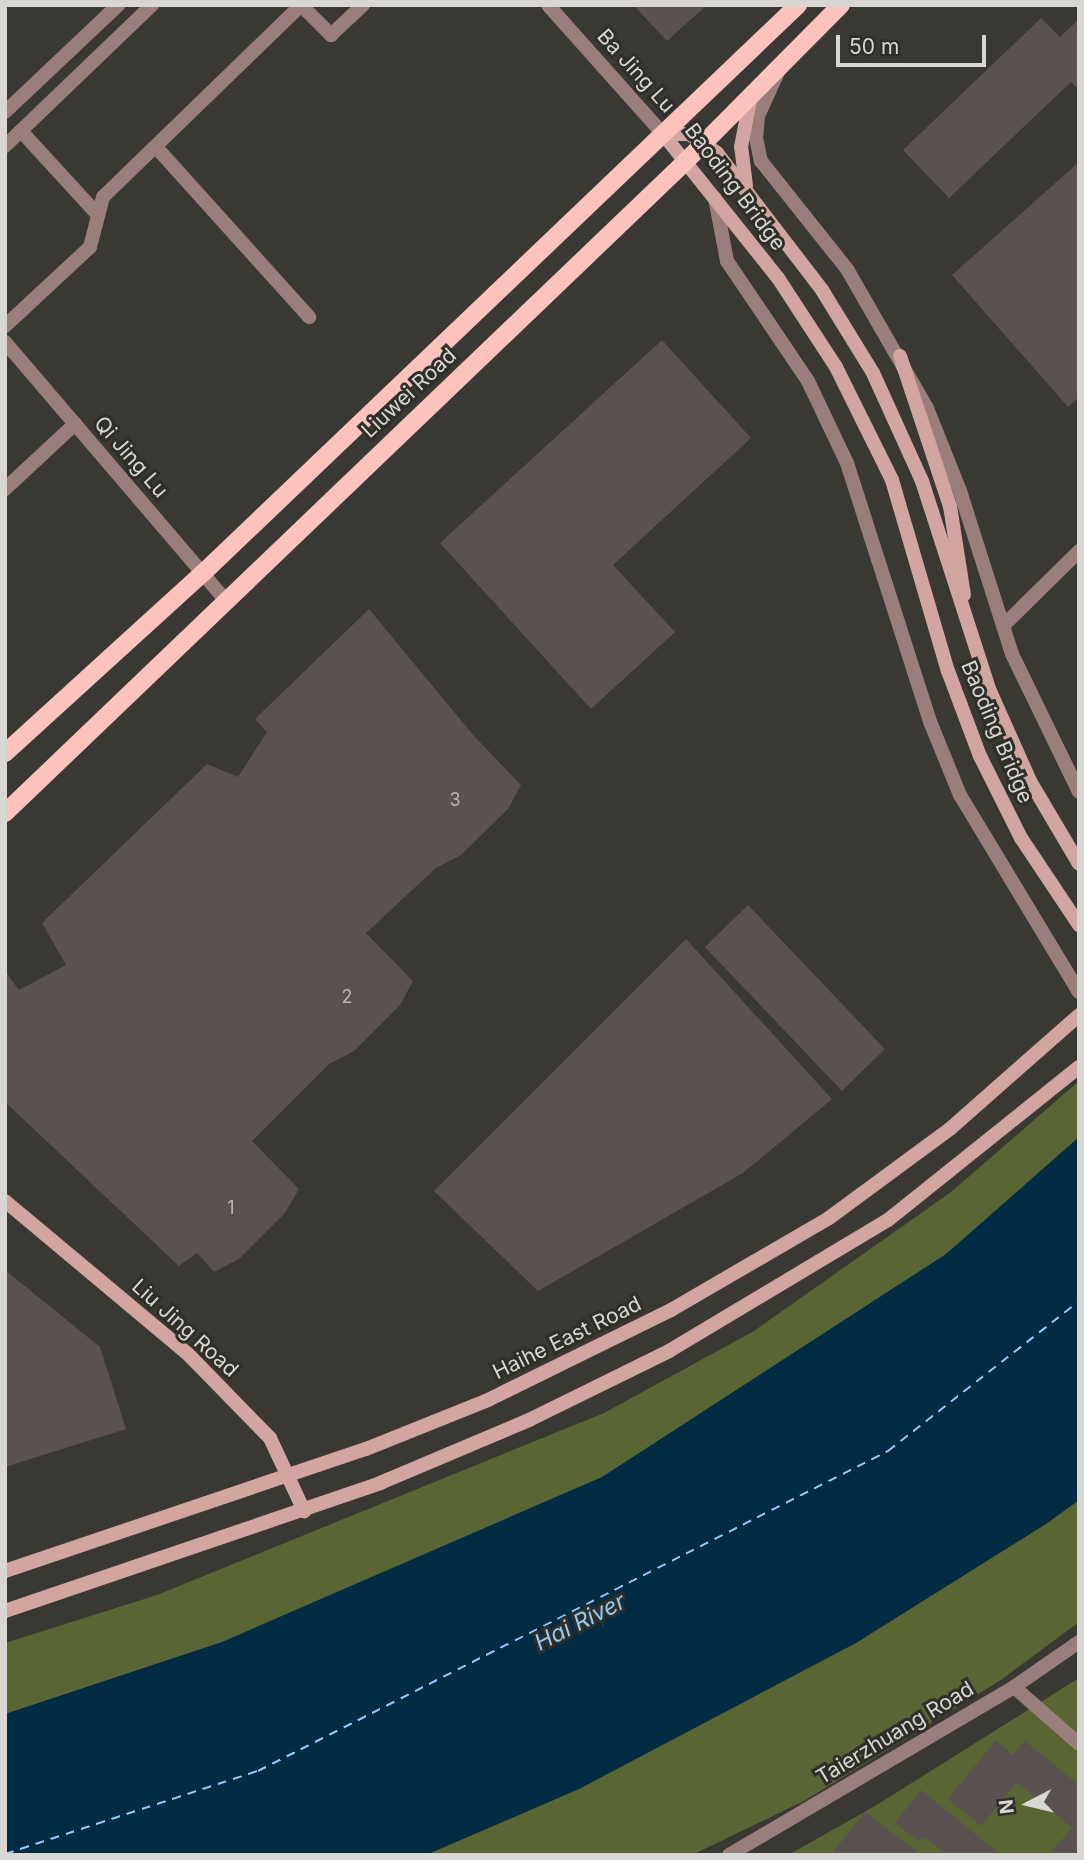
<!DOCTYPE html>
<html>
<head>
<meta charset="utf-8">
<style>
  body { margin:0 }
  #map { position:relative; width:1084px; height:1860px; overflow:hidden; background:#393832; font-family:Inter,sans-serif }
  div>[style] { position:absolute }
  .green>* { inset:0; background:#596533 }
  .water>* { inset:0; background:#022b44 }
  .ferry>* { height:2px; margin-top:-1px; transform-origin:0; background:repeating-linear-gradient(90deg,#91cbf7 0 9px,transparent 0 16px) }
  .building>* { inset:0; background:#595251 }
  .minor>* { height:14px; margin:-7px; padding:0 7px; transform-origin:7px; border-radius:7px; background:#9a7e7b }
  .tertiary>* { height:14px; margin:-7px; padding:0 7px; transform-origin:7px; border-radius:7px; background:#9a7e7b }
  .secondary>* { height:14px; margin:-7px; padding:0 7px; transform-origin:7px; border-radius:7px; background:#d2a5a0 }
  .primary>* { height:18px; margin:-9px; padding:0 9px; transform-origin:9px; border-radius:9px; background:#fcc3bd }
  span { translate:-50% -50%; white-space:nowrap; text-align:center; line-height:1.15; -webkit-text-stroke:6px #2f2e28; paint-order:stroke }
  .number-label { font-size:18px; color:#b8b6b3 }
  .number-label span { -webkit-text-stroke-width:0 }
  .street-label { font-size:21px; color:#d8d7d4 }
  .water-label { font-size:23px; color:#91cbf7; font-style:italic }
  .frame { position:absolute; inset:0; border:7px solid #d8d7d4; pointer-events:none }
  .north { position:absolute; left:993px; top:1769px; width:70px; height:70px; -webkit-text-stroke:5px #2f2e28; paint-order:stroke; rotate:263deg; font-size:19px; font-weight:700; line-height:28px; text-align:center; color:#d8d7d4 }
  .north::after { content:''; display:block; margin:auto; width:24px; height:32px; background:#d8d7d4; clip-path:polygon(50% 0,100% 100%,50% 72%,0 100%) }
  .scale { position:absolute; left:836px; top:35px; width:150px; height:32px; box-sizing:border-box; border:4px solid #d8d7d4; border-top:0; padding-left:9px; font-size:21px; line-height:24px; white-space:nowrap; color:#d8d7d4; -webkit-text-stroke:5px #2f2e28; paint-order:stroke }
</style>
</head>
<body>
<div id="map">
  <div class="green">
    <i style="clip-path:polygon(1079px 1081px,1079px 1622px,1001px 1680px,804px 1801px,692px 1855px,5px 1855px,5px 1643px,157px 1595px,604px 1413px,754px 1331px,951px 1192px)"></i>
    <i style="clip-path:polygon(1079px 1678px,1079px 1855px,788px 1855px,875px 1806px)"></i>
  </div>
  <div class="water">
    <i style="clip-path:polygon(1079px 1137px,1079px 1500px,1046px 1524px,856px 1643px,579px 1789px,426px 1855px,5px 1855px,5px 1714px,222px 1642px,602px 1477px,946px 1254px)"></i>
  </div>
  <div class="ferry">
    <i style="left:5px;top:1854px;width:266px;rotate:-18.2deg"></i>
    <i style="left:258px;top:1771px;width:707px;rotate:-26.93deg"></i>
    <i style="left:888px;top:1451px;width:243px;rotate:-38.1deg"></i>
  </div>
  <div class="building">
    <i style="clip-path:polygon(633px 5px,707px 5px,667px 41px)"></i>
    <i style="clip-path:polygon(1041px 18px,1060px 37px,1079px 19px,1079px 90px,1071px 82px,949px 198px,903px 150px)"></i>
    <i style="clip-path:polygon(1079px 162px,1079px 397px,1068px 407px,952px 275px)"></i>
    <i style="clip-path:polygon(662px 340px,751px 438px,613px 565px,675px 632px,591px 709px,440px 543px)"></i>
    <i style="clip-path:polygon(369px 609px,474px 736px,521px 785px,508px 809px,461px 855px,436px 868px,366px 933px,413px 981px,400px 1005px,354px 1051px,329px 1064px,252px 1141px,299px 1189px,285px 1213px,239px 1259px,214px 1272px,197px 1253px,179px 1266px,5px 1102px,5px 971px,19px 990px,66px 965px,42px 923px,207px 764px,238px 777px,267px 732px,255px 719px)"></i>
    <i style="clip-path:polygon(748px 905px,885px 1049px,842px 1091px,705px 947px)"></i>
    <i style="clip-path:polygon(686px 939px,832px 1099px,743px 1173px,538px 1291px,434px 1191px)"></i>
    <i style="clip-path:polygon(5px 1270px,100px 1347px,126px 1429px,5px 1467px)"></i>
    <i style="clip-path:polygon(996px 1740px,1013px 1755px,1025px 1741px,1079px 1785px,1079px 1855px,1048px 1855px,1072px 1828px,1017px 1782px,981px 1826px,948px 1799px)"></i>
    <i style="clip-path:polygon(921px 1790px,1001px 1855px,947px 1855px,925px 1837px,920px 1842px,895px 1823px)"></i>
    <i style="clip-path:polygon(865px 1812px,921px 1855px,831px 1855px)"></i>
  </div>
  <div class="minor">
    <i style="left:303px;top:7px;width:40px;rotate:45deg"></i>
    <i style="left:331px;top:35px;width:44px;rotate:-43.2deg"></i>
    <i style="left:778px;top:72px;width:48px;rotate:114.4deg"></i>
    <i style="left:758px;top:116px;width:22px;rotate:95deg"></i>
    <i style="left:756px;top:138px;width:24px;rotate:78deg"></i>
    <i style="left:761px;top:161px;width:138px;rotate:51.5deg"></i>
    <i style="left:847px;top:269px;width:160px;rotate:60.1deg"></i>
    <i style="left:927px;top:408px;width:89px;rotate:68.3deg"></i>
    <i style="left:960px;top:491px;width:171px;rotate:72.3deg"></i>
    <i style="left:1012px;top:654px;width:153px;rotate:64.1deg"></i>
    <i style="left:21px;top:131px;width:114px;rotate:47.5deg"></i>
    <i style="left:156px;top:147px;width:229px;rotate:48deg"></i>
    <i style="left:715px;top:198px;width:64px;rotate:79.2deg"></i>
    <i style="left:727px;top:261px;width:145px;rotate:56deg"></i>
    <i style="left:808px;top:381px;width:91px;rotate:64.6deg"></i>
    <i style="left:847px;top:463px;width:274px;rotate:72.2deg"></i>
    <i style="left:931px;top:724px;width:77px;rotate:67.8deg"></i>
    <i style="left:960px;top:795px;width:230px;rotate:58.9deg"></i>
    <i style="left:5px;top:326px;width:116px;rotate:-42.9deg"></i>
    <i style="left:90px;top:247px;width:52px;rotate:-75.4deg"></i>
    <i style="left:103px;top:197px;width:276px;rotate:-44.1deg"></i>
    <i style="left:5px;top:489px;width:96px;rotate:-42.9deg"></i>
    <i style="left:1003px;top:626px;width:107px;rotate:-44.6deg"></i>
  </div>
  <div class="tertiary">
    <i style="left:548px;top:5px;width:173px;rotate:48.3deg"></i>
    <i style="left:5px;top:112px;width:156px;rotate:-43.4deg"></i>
    <i style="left:5px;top:146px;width:204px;rotate:-43.8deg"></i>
    <i style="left:5px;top:342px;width:339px;rotate:49.5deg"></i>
    <i style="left:1014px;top:1687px;width:86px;rotate:41.2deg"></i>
    <i style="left:729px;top:1855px;width:331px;rotate:-30.5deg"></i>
    <i style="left:1014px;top:1687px;width:79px;rotate:-34.7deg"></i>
  </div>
  <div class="secondary">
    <i style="left:663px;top:134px;width:184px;rotate:51.4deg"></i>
    <i style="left:778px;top:278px;width:106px;rotate:56.9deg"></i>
    <i style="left:836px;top:367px;width:126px;rotate:63.6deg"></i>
    <i style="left:892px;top:480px;width:199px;rotate:73.7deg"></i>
    <i style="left:948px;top:671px;width:91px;rotate:69.4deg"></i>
    <i style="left:980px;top:756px;width:92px;rotate:63.4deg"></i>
    <i style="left:1021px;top:838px;width:105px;rotate:56.3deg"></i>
    <i style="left:663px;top:134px;width:26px"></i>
    <i style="left:689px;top:134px;width:34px;rotate:34deg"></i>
    <i style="left:717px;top:153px;width:173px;rotate:52.5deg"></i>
    <i style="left:822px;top:290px;width:97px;rotate:58.4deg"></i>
    <i style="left:873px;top:373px;width:119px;rotate:65.6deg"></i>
    <i style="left:922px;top:481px;width:221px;rotate:72.1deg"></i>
    <i style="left:990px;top:691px;width:98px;rotate:66deg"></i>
    <i style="left:1030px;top:781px;width:96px;rotate:59.4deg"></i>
    <i style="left:746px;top:186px;width:39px;rotate:-97deg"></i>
    <i style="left:741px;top:147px;width:53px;rotate:-79.1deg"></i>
    <i style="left:900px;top:356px;width:158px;rotate:71.6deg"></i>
    <i style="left:950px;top:506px;width:90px;rotate:81.1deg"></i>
    <i style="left:5px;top:1201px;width:237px;rotate:39.9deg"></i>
    <i style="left:187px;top:1353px;width:119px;rotate:45.7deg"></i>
    <i style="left:270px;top:1438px;width:81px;rotate:65deg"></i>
    <i style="left:5px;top:1571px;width:381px;rotate:-18.7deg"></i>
    <i style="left:366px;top:1449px;width:131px;rotate:-21.9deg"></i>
    <i style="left:488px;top:1400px;width:204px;rotate:-26.2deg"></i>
    <i style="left:671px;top:1310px;width:183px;rotate:-30.2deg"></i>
    <i style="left:829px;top:1218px;width:152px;rotate:-36.4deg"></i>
    <i style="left:951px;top:1128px;width:171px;rotate:-41.4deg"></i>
    <i style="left:5px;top:1611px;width:396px;rotate:-18.8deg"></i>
    <i style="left:380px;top:1483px;width:162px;rotate:-22.9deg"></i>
    <i style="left:529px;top:1420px;width:156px;rotate:-26.2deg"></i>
    <i style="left:669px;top:1351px;width:255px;rotate:-30.9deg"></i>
    <i style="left:888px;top:1220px;width:245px;rotate:-38.7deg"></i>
  </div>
  <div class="primary">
    <i style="left:5px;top:753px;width:268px;rotate:-42.3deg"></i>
    <i style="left:203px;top:573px;width:823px;rotate:-43.67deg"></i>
    <i style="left:5px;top:813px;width:941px;rotate:-43.75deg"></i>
    <i style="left:685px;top:162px;width:221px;rotate:-45.2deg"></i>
  </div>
  <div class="number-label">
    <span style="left:455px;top:800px">3</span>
    <span style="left:347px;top:997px">2</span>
    <span style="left:231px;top:1208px">1</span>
  </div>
  <div class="street-label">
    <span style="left:636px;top:71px;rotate:48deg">Ba Jing Lu</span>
    <span style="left:735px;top:187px;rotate:53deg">Baoding Bridge</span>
    <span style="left:409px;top:393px;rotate:-43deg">Liuwei Road</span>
    <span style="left:131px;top:457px;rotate:49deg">Qi Jing Lu</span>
    <span style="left:997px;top:732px;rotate:67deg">Baoding Bridge</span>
    <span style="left:185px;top:1328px;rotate:42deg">Liu Jing Road</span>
    <span style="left:567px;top:1338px;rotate:-26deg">Haihe East Road</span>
    <span style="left:895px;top:1733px;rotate:-31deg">Taierzhuang Road</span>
  </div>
  <div class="water-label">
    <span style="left:580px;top:1622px;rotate:-27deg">Hai River</span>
  </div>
  <div class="frame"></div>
  <div class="north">N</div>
  <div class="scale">50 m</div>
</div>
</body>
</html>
